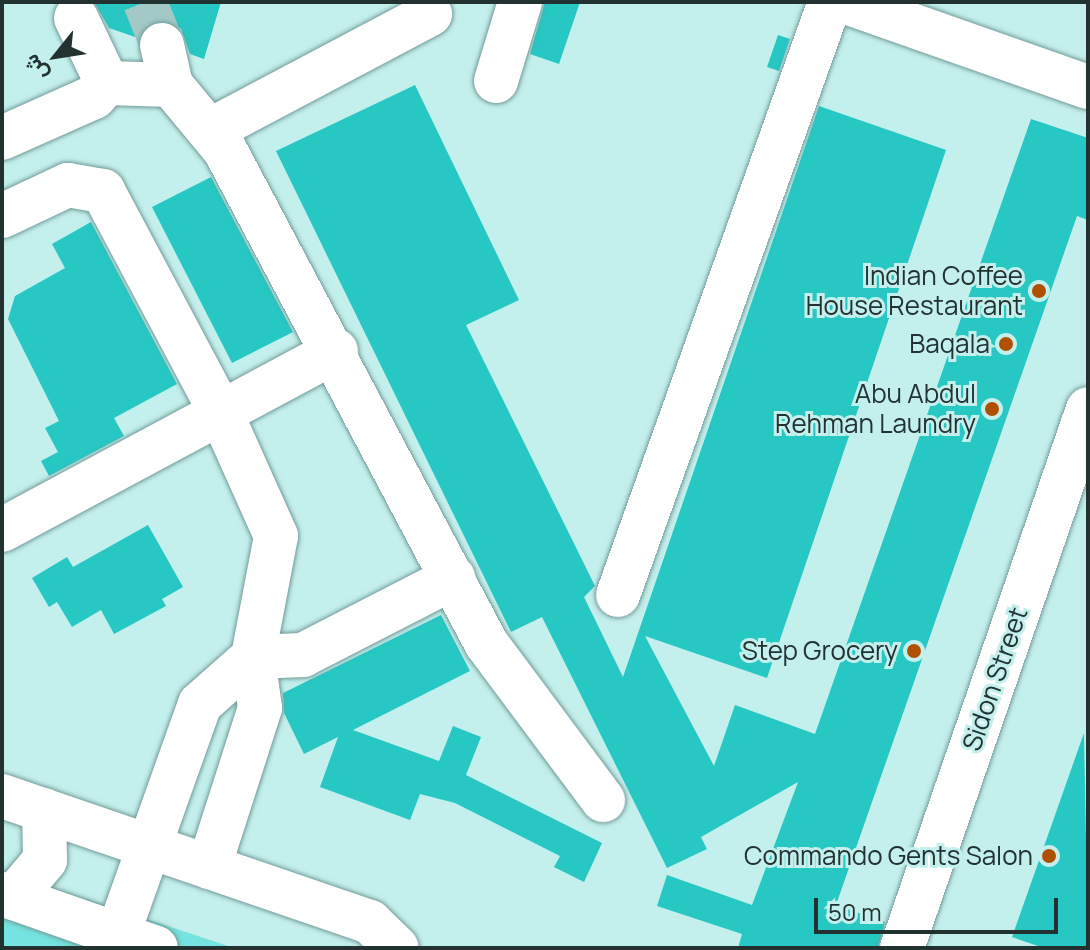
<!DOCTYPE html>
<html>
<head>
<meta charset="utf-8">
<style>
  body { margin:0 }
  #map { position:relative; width:1090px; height:950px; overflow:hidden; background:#c3efec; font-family:Manrope,Vazirmatn,sans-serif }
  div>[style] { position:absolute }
  .green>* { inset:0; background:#75e3df }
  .building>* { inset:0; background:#27c7c3 }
  .minor-tunnel>* { height:44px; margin-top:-22px; transform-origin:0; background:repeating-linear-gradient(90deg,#a3c9c7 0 44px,transparent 0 66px) }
  .roads { filter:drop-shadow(0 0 2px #729b99) drop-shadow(0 0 2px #729b99) }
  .minor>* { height:44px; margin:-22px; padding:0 22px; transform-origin:22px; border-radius:22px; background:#fff }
  .dots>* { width:22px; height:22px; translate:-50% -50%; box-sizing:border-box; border:4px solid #c3efec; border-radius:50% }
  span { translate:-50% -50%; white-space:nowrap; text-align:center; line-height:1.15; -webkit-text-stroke:6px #c3efec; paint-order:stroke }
  .poi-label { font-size:26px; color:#213231 }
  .right { translate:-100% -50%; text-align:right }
  .street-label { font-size:26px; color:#213231 }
  .frame { position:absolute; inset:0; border:4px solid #213231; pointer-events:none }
  .north { position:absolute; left:16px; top:16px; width:80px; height:80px; -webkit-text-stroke:6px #c3efec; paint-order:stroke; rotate:240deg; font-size:22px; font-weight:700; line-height:32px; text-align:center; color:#213231 }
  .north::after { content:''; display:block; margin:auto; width:28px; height:36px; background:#213231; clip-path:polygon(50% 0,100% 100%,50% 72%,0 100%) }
  .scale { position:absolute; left:814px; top:898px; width:244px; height:36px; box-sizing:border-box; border:4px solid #213231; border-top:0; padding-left:10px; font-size:24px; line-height:28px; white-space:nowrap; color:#213231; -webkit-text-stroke:6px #c3efec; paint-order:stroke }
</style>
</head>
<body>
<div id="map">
  <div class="green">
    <i style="clip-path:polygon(2px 871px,234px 948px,2px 948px)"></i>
  </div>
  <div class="building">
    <i style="clip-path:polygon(94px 2px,221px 2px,204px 59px,190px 54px,181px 29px,170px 21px,156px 21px,138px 38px,109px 28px)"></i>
    <i style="clip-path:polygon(545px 2px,580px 2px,559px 64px,530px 54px)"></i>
    <i style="clip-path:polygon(778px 35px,790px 39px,779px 71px,767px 67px)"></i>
    <i style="clip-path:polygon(415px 85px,519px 300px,466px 325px,595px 586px,584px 597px,623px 677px,819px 106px,946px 150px,767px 678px,645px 636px,714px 766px,735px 705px,815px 734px,1031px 119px,1088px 138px,1088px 220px,1077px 216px,836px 905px,885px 922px,878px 948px,738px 948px,742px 934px,657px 906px,667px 875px,752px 905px,798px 782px,701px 837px,707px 849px,667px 868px,542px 617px,511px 632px,276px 151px)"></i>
    <i style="clip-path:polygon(211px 177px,293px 332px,232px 363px,152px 207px)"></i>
    <i style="clip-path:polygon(91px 222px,177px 384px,114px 418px,124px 436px,49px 476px,41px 461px,58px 452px,45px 428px,59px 421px,8px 319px,15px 296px,65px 268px,52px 244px)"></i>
    <i style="clip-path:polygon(148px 525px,183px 587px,162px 599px,166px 606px,114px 634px,101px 610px,72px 627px,57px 602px,49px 607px,32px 578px,67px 557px,73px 567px)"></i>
    <i style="clip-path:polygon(441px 615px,470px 671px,353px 730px,439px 761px,453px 726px,481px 737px,466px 775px,602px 843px,584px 882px,554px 867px,560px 856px,455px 803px,420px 794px,410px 820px,320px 787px,338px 737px,304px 754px,284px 713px,283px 693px)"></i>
    <i style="clip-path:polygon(1084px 733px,1088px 948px,1044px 948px,1012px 937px)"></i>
  </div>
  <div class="minor-tunnel">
    <i style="left:145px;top:2px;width:46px;rotate:68.4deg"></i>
  </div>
  <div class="roads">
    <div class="minor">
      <i style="left:846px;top:2px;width:256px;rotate:19.4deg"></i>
      <i style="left:76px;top:18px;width:72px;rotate:64.5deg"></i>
      <i style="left:162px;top:45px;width:41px;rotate:77.3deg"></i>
      <i style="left:496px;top:81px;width:83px;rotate:-73.1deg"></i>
      <i style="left:211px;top:130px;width:248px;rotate:-27.9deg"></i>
      <i style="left:2px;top:138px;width:101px;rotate:-24deg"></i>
      <i style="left:94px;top:97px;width:19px;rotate:-47deg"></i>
      <i style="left:107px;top:83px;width:64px;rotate:1.8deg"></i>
      <i style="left:171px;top:85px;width:85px;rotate:50.3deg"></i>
      <i style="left:225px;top:150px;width:558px;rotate:62.1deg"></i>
      <i style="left:486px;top:643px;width:196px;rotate:53.3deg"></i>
      <i style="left:2px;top:216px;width:73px;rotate:-25.2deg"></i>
      <i style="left:68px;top:185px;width:36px;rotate:10deg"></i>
      <i style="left:103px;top:191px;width:251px;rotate:62deg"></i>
      <i style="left:221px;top:413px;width:135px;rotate:65.9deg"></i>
      <i style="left:276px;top:536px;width:123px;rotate:100.8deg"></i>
      <i style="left:253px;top:657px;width:50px;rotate:-2.3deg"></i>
      <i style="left:303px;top:655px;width:169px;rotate:-27.2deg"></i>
      <i style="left:2px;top:530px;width:379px;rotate:-28.2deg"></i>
      <i style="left:618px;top:595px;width:630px;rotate:-70.33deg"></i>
      <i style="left:2px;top:796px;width:389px;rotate:18.9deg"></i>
      <i style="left:370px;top:922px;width:37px;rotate:44deg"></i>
      <i style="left:2px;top:894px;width:163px;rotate:19.3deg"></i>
      <i style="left:13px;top:898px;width:50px;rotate:-49.9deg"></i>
      <i style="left:45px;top:860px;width:50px;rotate:-91.1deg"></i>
      <i style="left:113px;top:948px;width:259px;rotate:-70.4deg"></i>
      <i style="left:200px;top:704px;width:71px;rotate:-41.6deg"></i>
      <i style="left:253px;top:657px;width:51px;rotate:82.2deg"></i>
      <i style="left:260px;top:708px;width:167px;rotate:107.8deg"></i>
      <i style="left:902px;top:948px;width:570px;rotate:-70.96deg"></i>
    </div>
  </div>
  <div class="dots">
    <i style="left:1039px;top:291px;background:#af5100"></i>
    <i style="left:1006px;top:344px;background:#af5100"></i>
    <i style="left:992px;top:409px;background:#af5100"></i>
    <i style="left:914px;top:651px;background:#af5100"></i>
    <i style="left:1049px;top:856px;background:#af5100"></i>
  </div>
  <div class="poi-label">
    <span class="right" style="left:1023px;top:291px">Indian Coffee<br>House Restaurant</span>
    <span class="right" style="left:990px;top:344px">Baqala</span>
    <span class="right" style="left:976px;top:409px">Abu Abdul<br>Rehman Laundry</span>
    <span class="right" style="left:898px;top:651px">Step Grocery</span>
    <span class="right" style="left:1033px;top:856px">Commando Gents Salon</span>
  </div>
  <div class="street-label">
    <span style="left:995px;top:679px;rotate:-71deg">Sidon Street</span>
  </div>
  <div class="frame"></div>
  <div class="north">ش</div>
  <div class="scale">50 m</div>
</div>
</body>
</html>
